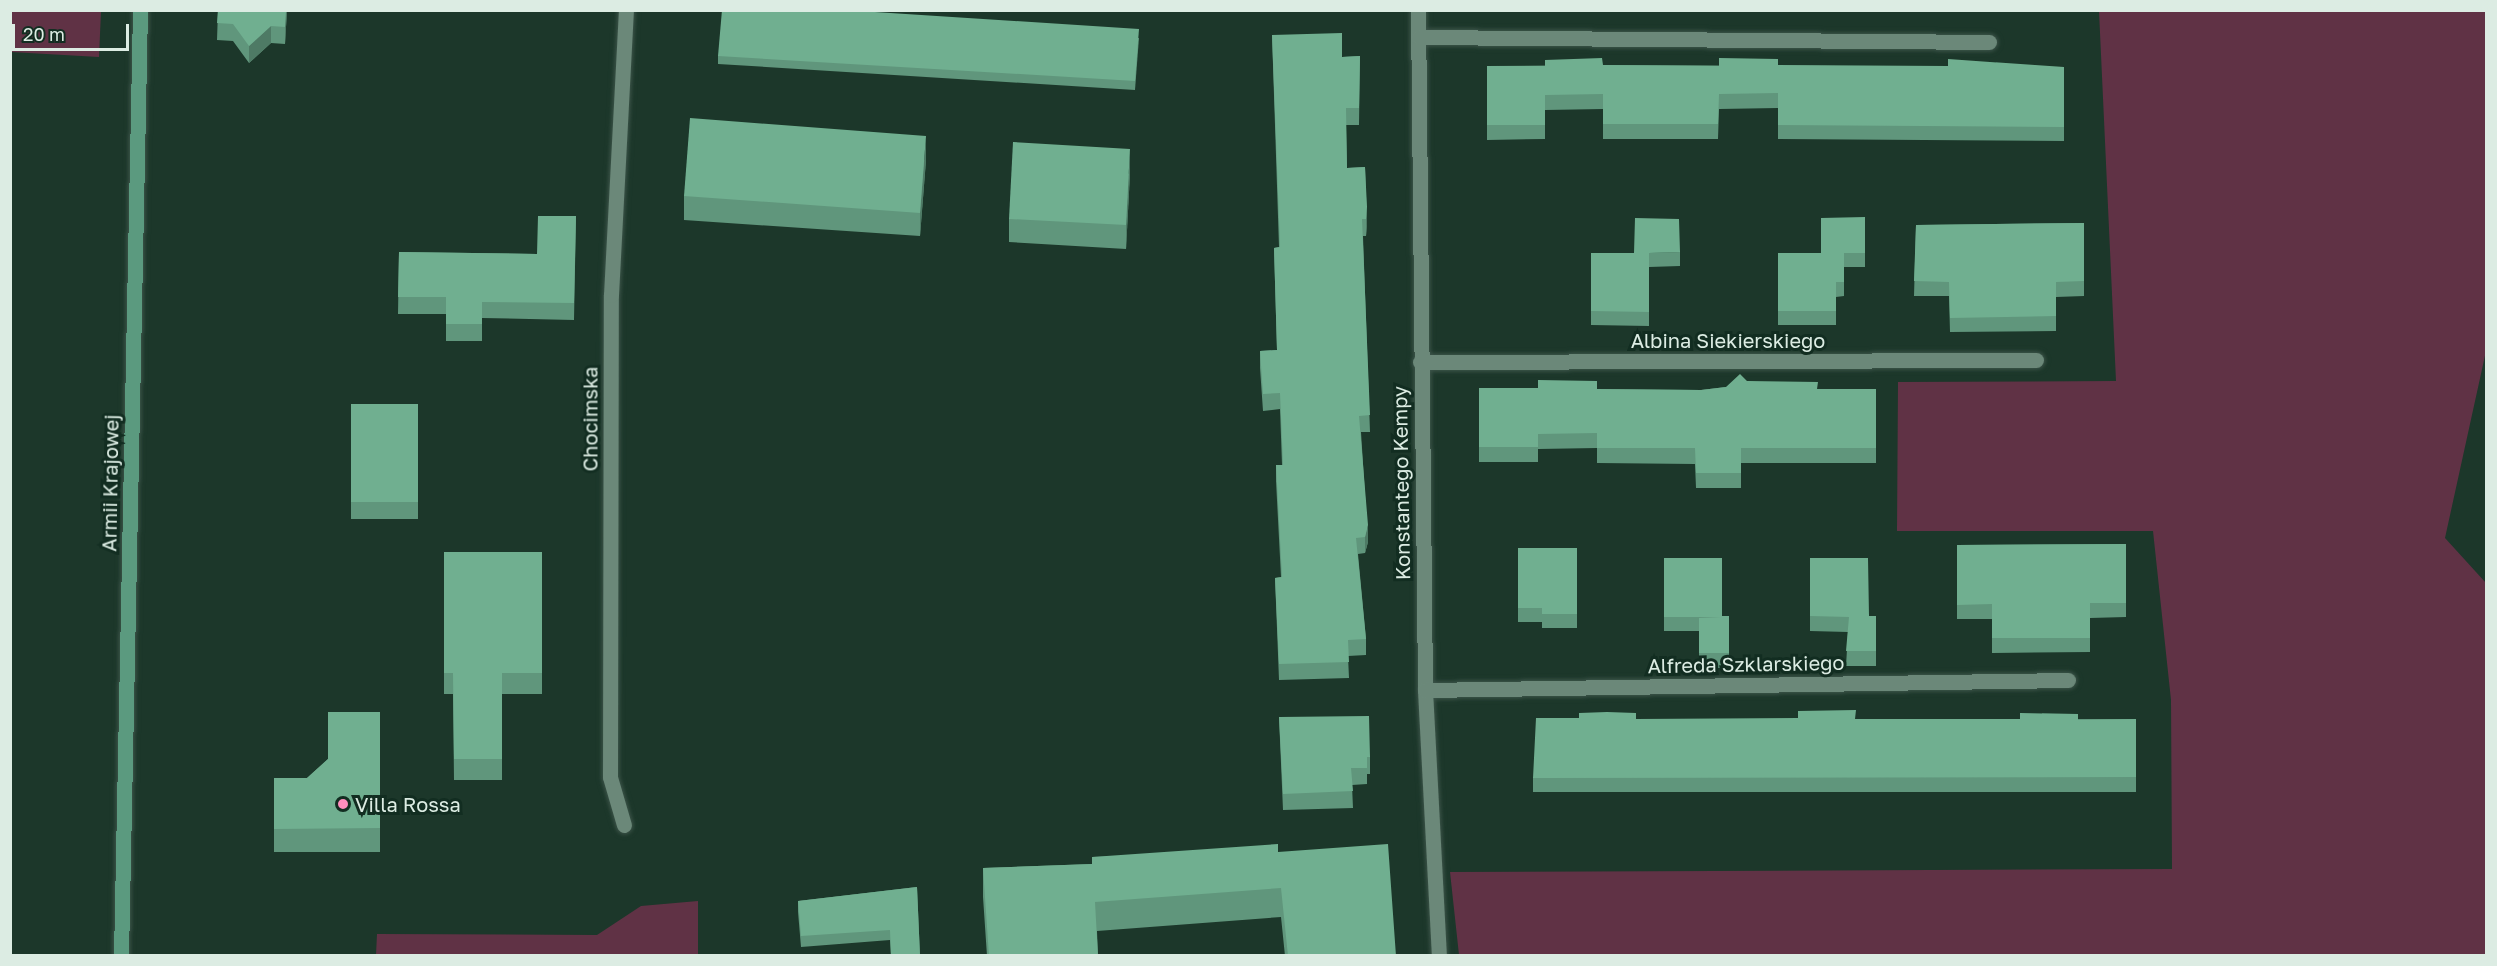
<!DOCTYPE html>
<html>
<head>
<meta charset="utf-8">
<style>
  body { margin:0 }
  #map { position:relative; width:2497px; height:966px; overflow:hidden; background:#1c372a; font-family:"Golos Text",sans-serif }
  div>[style] { position:absolute }
  .green>* { inset:0; background:#603245 }
  .roads { filter:drop-shadow(0 0 2px #3c5449) drop-shadow(0 0 2px #3c5449) }
  .street>* { height:15px; margin:-7.5px; padding:0 7.5px; transform-origin:7.5px; border-radius:7.5px; background:#6b8879 }
  .secondary>* { height:15px; margin:-7.5px; padding:0 7.5px; transform-origin:7.5px; border-radius:7.5px; background:#5b9a7f }
  .wall>* { inset:0; background:#60967c }
  .shaded-wall>* { inset:0; background:#4e7a65 }
  .building>* { inset:0; background:#70af90 }
  .dots>* { width:16px; height:16px; translate:-50% -50%; box-sizing:border-box; border:3px solid #122d21; border-radius:50% }
  span { translate:-50% -50%; white-space:nowrap; text-align:center; line-height:1.15; -webkit-text-stroke:6px #122d21; paint-order:stroke }
  .street-label { font-size:20px; color:#dcece3 }
  .poi-label { font-size:20px; color:#dcece3 }
  .left { translate:0 -50%; text-align:left }
  .frame { position:absolute; inset:0; border:12px solid #dcece3; pointer-events:none }
  .scale { position:absolute; left:12px; top:24px; width:117px; height:27px; box-sizing:border-box; border:3px solid #dcece3; border-top:0; padding-left:8px; font-size:18px; line-height:21px; white-space:nowrap; color:#dcece3; -webkit-text-stroke:4px #122d21; paint-order:stroke }
</style>
</head>
<body>
<div id="map">
  <div class="green">
    <i style="clip-path:polygon(10px 11px,101px 11px,99px 57px,11px 52px)"></i>
    <i style="clip-path:polygon(2099px 11px,2486px 11px,2486px 351px,2445px 538px,2486px 583px,2486px 955px,1459px 955px,1450px 872px,2172px 869px,2171px 700px,2153px 531px,1897px 531px,1898px 382px,2116px 381px)"></i>
    <i style="clip-path:polygon(698px 901px,698px 955px,376px 955px,377px 934px,597px 935px,641px 906px)"></i>
  </div>
  <div class="roads">
    <div class="street">
      <i style="left:1418px;top:10px;width:680px;rotate:89.41deg"></i>
      <i style="left:1425px;top:690px;width:266px;rotate:87deg"></i>
      <i style="left:1419px;top:37px;width:570px;rotate:0.5deg"></i>
      <i style="left:1420px;top:362px;width:616px;rotate:-0.19deg"></i>
      <i style="left:1425px;top:690px;width:643px;rotate:-0.89deg"></i>
      <i style="left:624px;top:825px;width:50px;rotate:-106.3deg"></i>
      <i style="left:610px;top:777px;width:482px;rotate:-89.9deg"></i>
      <i style="left:611px;top:295px;width:285px;rotate:-87deg"></i>
    </div>
    <div class="secondary">
      <i style="left:121px;top:956px;width:946px;rotate:-88.85deg"></i>
    </div>
  </div>
  <div class="wall">
    <i style="clip-path:polygon(218px 10px,287px 10px,285px 44px,271px 43px,249px 63px,233px 41px,217px 40px)"></i>
    <i style="clip-path:polygon(1272px 35px,1342px 57px,1360px 56px,1359px 125px,1346px 125px,1347px 168px,1365px 167px,1367px 224px,1366px 236px,1363px 236px,1370px 432px,1361px 432px,1368px 542px,1365px 553px,1358px 554px,1366px 639px,1366px 655px,1348px 656px,1349px 678px,1279px 680px,1275px 578px,1281px 577px,1276px 481px,1276px 465px,1282px 465px,1280px 409px,1263px 411px,1260px 368px,1260px 351px,1277px 350px,1274px 248px,1279px 247px)"></i>
    <i style="clip-path:polygon(1139px 38px,1135px 90px,718px 64px,718px 56px)"></i>
    <i style="clip-path:polygon(1603px 65px,2064px 67px,2064px 141px,1778px 139px,1778px 108px,1719px 109px,1718px 139px,1603px 139px,1603px 109px,1545px 110px,1545px 102px,1545px 139px,1487px 140px,1487px 66px)"></i>
    <i style="clip-path:polygon(926px 160px,920px 236px,684px 220px,684px 196px)"></i>
    <i style="clip-path:polygon(1130px 173px,1126px 249px,1009px 242px,1009px 219px)"></i>
    <i style="clip-path:polygon(576px 216px,574px 320px,482px 318px,482px 341px,446px 341px,446px 314px,398px 314px,399px 252px,537px 254px)"></i>
    <i style="clip-path:polygon(1865px 217px,1865px 267px,1844px 267px,1844px 296px,1836px 297px,1836px 325px,1778px 325px,1778px 253px,1821px 253px)"></i>
    <i style="clip-path:polygon(2084px 223px,2084px 296px,2056px 297px,2056px 331px,1950px 332px,1949px 296px,1914px 296px,1916px 225px)"></i>
    <i style="clip-path:polygon(1680px 252px,1680px 266px,1649px 267px,1649px 326px,1591px 325px,1591px 253px,1634px 253px)"></i>
    <i style="clip-path:polygon(1747px 381px,1818px 389px,1876px 389px,1876px 463px,1741px 463px,1741px 488px,1696px 488px,1695px 464px,1597px 463px,1597px 448px,1538px 449px,1538px 462px,1479px 462px,1479px 388px,1701px 390px,1726px 387px)"></i>
    <i style="clip-path:polygon(351px 404px,418px 404px,418px 519px,351px 519px)"></i>
    <i style="clip-path:polygon(2126px 544px,2126px 617px,2090px 618px,2090px 652px,1992px 653px,1992px 619px,1957px 619px,1957px 545px)"></i>
    <i style="clip-path:polygon(1518px 548px,1577px 548px,1577px 628px,1542px 628px,1542px 622px,1518px 622px)"></i>
    <i style="clip-path:polygon(444px 552px,542px 552px,542px 694px,502px 694px,502px 780px,454px 780px,453px 694px,444px 694px)"></i>
    <i style="clip-path:polygon(1664px 558px,1722px 616px,1729px 616px,1729px 668px,1699px 668px,1699px 631px,1664px 631px)"></i>
    <i style="clip-path:polygon(1810px 558px,1869px 616px,1876px 616px,1876px 666px,1846px 666px,1848px 632px,1810px 631px)"></i>
    <i style="clip-path:polygon(380px 712px,380px 852px,274px 852px,274px 778px,307px 778px)"></i>
    <i style="clip-path:polygon(1279px 717px,1370px 757px,1370px 774px,1367px 774px,1367px 784px,1352px 785px,1353px 808px,1283px 810px)"></i>
    <i style="clip-path:polygon(1579px 718px,1636px 719px,2136px 719px,2136px 792px,1533px 792px,1533px 778px)"></i>
    <i style="clip-path:polygon(1278px 852px,1396px 956px,1285px 956px,1281px 917px,1097px 931px,1098px 956px,987px 956px,983px 897px,983px 868px,1092px 864px,1092px 857px)"></i>
    <i style="clip-path:polygon(917px 887px,920px 956px,891px 956px,890px 940px,801px 947px,798px 912px,798px 901px)"></i>
  </div>
  <div class="shaded-wall">
    <i style="clip-path:polygon(286px 10px,287px 10px,285px 44px,285px 27px)"></i>
    <i style="clip-path:polygon(271px 26px,271px 43px,249px 63px,249px 46px)"></i>
    <i style="clip-path:polygon(926px 136px,926px 160px,920px 236px,920px 213px)"></i>
    <i style="clip-path:polygon(1130px 149px,1130px 173px,1126px 249px,1126px 225px)"></i>
    <i style="clip-path:polygon(1367px 207px,1367px 224px,1366px 236px,1366px 219px)"></i>
    <i style="clip-path:polygon(1368px 525px,1368px 542px,1365px 553px,1365px 537px)"></i>
  </div>
  <div class="building">
    <i style="clip-path:polygon(218px 10px,286px 10px,285px 27px,271px 26px,249px 46px,233px 24px,217px 23px)"></i>
    <i style="clip-path:polygon(722px 10px,844px 10px,1139px 29px,1135px 81px,718px 56px)"></i>
    <i style="clip-path:polygon(1342px 33px,1342px 57px,1360px 56px,1359px 108px,1346px 108px,1347px 168px,1365px 167px,1367px 207px,1366px 219px,1362px 219px,1370px 415px,1359px 416px,1368px 525px,1365px 537px,1356px 538px,1366px 639px,1348px 640px,1349px 662px,1279px 664px,1275px 578px,1282px 577px,1276px 465px,1283px 465px,1280px 393px,1263px 394px,1260px 351px,1277px 350px,1274px 248px,1280px 247px,1272px 35px)"></i>
    <i style="clip-path:polygon(1602px 58px,1603px 65px,1719px 66px,1719px 58px,1778px 59px,1778px 65px,1948px 66px,1948px 59px,2064px 67px,2064px 127px,1778px 125px,1778px 93px,1719px 94px,1718px 124px,1603px 124px,1603px 94px,1545px 95px,1545px 87px,1545px 125px,1487px 125px,1487px 66px,1545px 66px,1545px 60px)"></i>
    <i style="clip-path:polygon(690px 118px,926px 136px,920px 213px,684px 196px)"></i>
    <i style="clip-path:polygon(1013px 142px,1130px 149px,1126px 225px,1009px 219px)"></i>
    <i style="clip-path:polygon(538px 216px,576px 216px,574px 303px,482px 302px,482px 324px,446px 324px,446px 297px,398px 297px,399px 252px,537px 254px)"></i>
    <i style="clip-path:polygon(1865px 217px,1865px 253px,1837px 253px,1844px 253px,1844px 282px,1836px 282px,1836px 311px,1778px 311px,1778px 253px,1821px 253px,1821px 218px)"></i>
    <i style="clip-path:polygon(1635px 218px,1679px 219px,1680px 252px,1649px 253px,1649px 312px,1591px 311px,1591px 253px,1634px 253px)"></i>
    <i style="clip-path:polygon(2084px 223px,2084px 281px,2056px 282px,2056px 316px,1950px 318px,1949px 282px,1914px 281px,1916px 225px)"></i>
    <i style="clip-path:polygon(1740px 374px,1747px 381px,1818px 382px,1817px 389px,1876px 389px,1876px 448px,1741px 448px,1741px 473px,1696px 473px,1695px 448px,1597px 448px,1597px 433px,1538px 434px,1538px 447px,1479px 447px,1479px 388px,1538px 388px,1538px 380px,1597px 381px,1597px 389px,1701px 390px,1726px 387px)"></i>
    <i style="clip-path:polygon(351px 404px,418px 404px,418px 502px,351px 502px)"></i>
    <i style="clip-path:polygon(2126px 544px,2126px 603px,2090px 603px,2090px 638px,1992px 638px,1992px 604px,1957px 605px,1957px 545px)"></i>
    <i style="clip-path:polygon(1518px 548px,1577px 548px,1577px 614px,1542px 614px,1542px 608px,1518px 608px)"></i>
    <i style="clip-path:polygon(444px 552px,542px 552px,542px 673px,502px 673px,502px 759px,454px 759px,453px 673px,444px 673px)"></i>
    <i style="clip-path:polygon(1664px 558px,1722px 558px,1722px 616px,1729px 616px,1729px 653px,1699px 653px,1699px 618px,1721px 617px,1664px 617px)"></i>
    <i style="clip-path:polygon(1810px 558px,1868px 558px,1869px 616px,1876px 616px,1876px 651px,1846px 651px,1849px 617px,1810px 616px)"></i>
    <i style="clip-path:polygon(1856px 710px,1855px 719px,2020px 719px,2020px 713px,2078px 714px,2078px 720px,2136px 719px,2136px 777px,1533px 778px,1536px 718px,1579px 718px,1579px 713px,1607px 712px,1636px 713px,1636px 719px,1798px 718px,1798px 711px)"></i>
    <i style="clip-path:polygon(328px 712px,380px 712px,380px 828px,274px 829px,274px 778px,307px 778px,328px 759px)"></i>
    <i style="clip-path:polygon(1369px 716px,1370px 757px,1367px 757px,1367px 768px,1351px 768px,1353px 791px,1283px 794px,1279px 717px)"></i>
    <i style="clip-path:polygon(1278px 844px,1278px 852px,1388px 844px,1396px 956px,1288px 956px,1281px 888px,1095px 902px,1098px 956px,989px 956px,983px 868px,1092px 864px,1092px 857px)"></i>
    <i style="clip-path:polygon(917px 887px,920px 956px,891px 956px,890px 930px,801px 936px,798px 901px)"></i>
  </div>
  <div class="dots">
    <i style="left:343px;top:804px;background:#fe8ebd"></i>
  </div>
  <div class="street-label">
    <span style="left:1728px;top:340px">Albina Siekierskiego</span>
    <span style="left:590px;top:419px;rotate:-90deg">Chocimska</span>
    <span style="left:110px;top:483px;rotate:-89deg">Armii Krajowej</span>
    <span style="left:1401px;top:483px;rotate:-91deg">Konstantego Kempy</span>
    <span style="left:1746px;top:664px;rotate:-1deg">Alfreda Szklarskiego</span>
  </div>
  <div class="poi-label">
    <span class="left" style="left:355px;top:804px">Villa Rossa</span>
  </div>
  <div class="frame"></div>
  <div class="scale">20 m</div>
</div>
</body>
</html>
